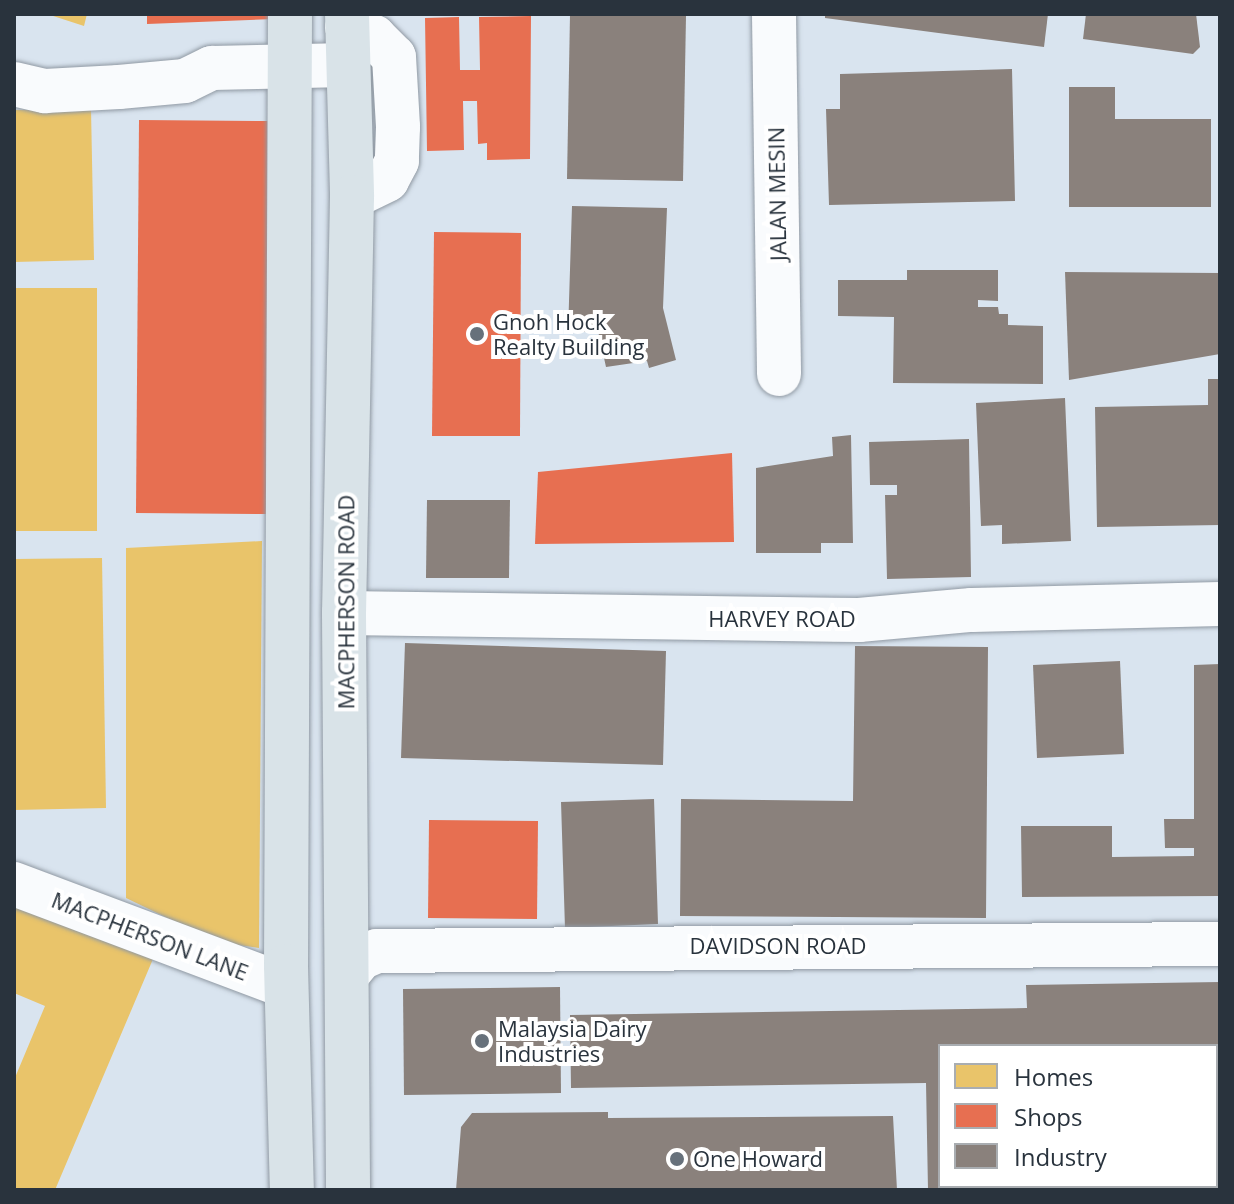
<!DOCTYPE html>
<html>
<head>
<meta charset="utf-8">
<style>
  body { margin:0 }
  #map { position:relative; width:1234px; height:1204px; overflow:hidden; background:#d9e4ef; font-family:"Open Sans",sans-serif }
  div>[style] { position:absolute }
  .homes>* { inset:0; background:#e9c46a }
  .shops>* { inset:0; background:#e76f51 }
  .industry>* { inset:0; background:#8a817c }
  .roads { filter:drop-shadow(0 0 2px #9099a3) drop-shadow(0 0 2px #9099a3) }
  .minor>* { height:44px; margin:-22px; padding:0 22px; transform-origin:22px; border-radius:22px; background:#f9fbfd }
  .major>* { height:44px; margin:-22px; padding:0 22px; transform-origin:22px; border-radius:22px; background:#d9e3e8 }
  .dots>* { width:22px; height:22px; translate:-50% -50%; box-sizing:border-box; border:4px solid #fff; border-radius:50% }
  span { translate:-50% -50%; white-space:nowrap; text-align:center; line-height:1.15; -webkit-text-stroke:8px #fff; paint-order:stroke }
  .street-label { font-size:22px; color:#29333d }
  .poi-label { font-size:22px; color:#29333d }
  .left { translate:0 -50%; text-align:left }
  .frame { position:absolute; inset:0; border:16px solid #29333d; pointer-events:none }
  .legend { position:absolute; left:938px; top:1044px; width:280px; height:144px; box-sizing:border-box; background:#fff; border:2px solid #a9adb1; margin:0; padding:10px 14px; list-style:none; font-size:24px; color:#29333d }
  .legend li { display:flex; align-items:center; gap:16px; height:40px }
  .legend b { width:40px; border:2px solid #a9adb1 }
</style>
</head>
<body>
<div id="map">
  <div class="homes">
    <i style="clip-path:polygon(47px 14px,87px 14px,84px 26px)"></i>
    <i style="clip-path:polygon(91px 109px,94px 260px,14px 262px,14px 110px)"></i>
    <i style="clip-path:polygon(14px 288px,97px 288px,97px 531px,14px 531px)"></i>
    <i style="clip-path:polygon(262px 541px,259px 948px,217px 942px,126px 898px,126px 548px)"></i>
    <i style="clip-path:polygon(102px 558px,106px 808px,14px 810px,14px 559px)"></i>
    <i style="clip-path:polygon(14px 905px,153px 959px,55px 1190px,14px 1190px,14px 1080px,45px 1006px,14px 993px)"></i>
  </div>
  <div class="shops">
    <i style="clip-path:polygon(147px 14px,274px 14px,274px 19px,147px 24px)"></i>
    <i style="clip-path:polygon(531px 16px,530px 159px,487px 160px,487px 143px,478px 144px,477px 101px,463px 101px,464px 150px,427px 151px,425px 18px,459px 17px,460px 70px,480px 70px,479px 17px)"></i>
    <i style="clip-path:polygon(139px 120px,269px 121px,266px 514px,136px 513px)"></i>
    <i style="clip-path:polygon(434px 232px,521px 233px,520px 436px,432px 436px)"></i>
    <i style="clip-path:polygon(732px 453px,734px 542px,535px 544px,538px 472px)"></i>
    <i style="clip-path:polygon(429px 820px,538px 821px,537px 919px,428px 918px)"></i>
  </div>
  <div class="industry">
    <i style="clip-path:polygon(825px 14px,1048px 14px,1044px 47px,825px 18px)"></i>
    <i style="clip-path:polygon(1086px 14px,1196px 14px,1200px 47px,1193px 54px,1083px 39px)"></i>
    <i style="clip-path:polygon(570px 15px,686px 16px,683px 181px,567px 179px)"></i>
    <i style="clip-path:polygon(1012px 69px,1015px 201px,829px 205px,826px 109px,840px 109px,840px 74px)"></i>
    <i style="clip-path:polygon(1069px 87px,1115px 87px,1115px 119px,1211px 119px,1211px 207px,1069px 207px)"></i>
    <i style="clip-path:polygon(572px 206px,667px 208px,663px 308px,676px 360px,649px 368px,647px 361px,606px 367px,598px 331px,568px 333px)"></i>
    <i style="clip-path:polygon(907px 270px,998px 270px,998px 301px,978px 300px,978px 307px,998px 307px,999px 314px,1008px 314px,1008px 325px,1043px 326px,1043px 384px,893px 383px,894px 317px,838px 316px,838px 280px,907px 280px)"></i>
    <i style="clip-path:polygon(1065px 272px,1220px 273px,1220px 354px,1069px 380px)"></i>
    <i style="clip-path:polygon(1208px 379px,1220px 379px,1220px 525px,1097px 527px,1095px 407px,1208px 405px)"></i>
    <i style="clip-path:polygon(1065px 398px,1071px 541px,1002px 544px,1002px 525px,981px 526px,976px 403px)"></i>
    <i style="clip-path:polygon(851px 435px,853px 543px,821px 543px,821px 553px,756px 553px,756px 468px,833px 456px,832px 437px)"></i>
    <i style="clip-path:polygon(969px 439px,971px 577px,887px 579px,885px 495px,897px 495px,897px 485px,870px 485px,869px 442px)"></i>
    <i style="clip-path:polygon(427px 500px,510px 500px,509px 578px,426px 578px)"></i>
    <i style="clip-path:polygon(405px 643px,666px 651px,663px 765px,401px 758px)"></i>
    <i style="clip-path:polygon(855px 646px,988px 647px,986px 918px,680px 916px,681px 799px,853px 801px)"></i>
    <i style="clip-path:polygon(1120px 661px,1124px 754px,1037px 758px,1033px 665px)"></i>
    <i style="clip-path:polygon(1220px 664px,1220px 896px,1022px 897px,1021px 826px,1112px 826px,1112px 857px,1194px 856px,1194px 848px,1165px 848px,1164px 819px,1194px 819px,1194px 665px)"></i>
    <i style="clip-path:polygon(654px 799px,658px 924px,565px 928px,561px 802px)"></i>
    <i style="clip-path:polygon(evenodd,1220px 982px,1220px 1190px,928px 1190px,926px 1083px,571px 1088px,570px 1015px,1027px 1008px,1026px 985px,1220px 982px,940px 1046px,1216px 1046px,1216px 1186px,940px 1186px,940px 1046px)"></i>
    <i style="clip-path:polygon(560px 987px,561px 1093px,404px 1095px,403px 989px)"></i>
    <i style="clip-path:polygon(608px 1112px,608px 1118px,893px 1116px,897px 1190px,456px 1190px,461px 1127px,472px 1113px)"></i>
  </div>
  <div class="roads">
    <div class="minor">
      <i style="left:774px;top:14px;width:360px;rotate:89.2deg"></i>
      <i style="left:347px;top:27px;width:29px;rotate:20deg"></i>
      <i style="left:374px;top:37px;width:28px;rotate:45deg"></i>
      <i style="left:394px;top:57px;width:70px;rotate:86.7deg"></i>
      <i style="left:398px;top:127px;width:34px;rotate:92deg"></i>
      <i style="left:397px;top:161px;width:21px;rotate:118deg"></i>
      <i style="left:387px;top:180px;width:39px;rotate:154deg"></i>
      <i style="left:14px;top:84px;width:32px;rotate:13deg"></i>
      <i style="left:45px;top:91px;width:74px;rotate:-3.1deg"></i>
      <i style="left:119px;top:87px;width:66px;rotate:-5.2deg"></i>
      <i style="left:185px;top:81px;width:30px;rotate:-26deg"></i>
      <i style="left:212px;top:68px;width:135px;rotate:-1.3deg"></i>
      <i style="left:344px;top:613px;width:515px;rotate:0.78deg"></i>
      <i style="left:859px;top:620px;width:113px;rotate:-5.1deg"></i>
      <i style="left:972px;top:610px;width:248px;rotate:-1.4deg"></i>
      <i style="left:14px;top:884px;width:290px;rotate:20.6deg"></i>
      <i style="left:347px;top:975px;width:22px;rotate:-51deg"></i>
      <i style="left:361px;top:958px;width:17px;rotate:-24deg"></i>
      <i style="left:377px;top:951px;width:843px;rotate:-0.48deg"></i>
    </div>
    <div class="major">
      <i style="left:290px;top:14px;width:952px;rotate:90.24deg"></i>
      <i style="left:286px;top:966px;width:224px;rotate:88.5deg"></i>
      <i style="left:347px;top:14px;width:183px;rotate:88.4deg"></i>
      <i style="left:352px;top:197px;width:416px;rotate:91.1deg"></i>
      <i style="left:344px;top:613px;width:577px;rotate:89.6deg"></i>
    </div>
  </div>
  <div class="dots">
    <i style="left:477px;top:334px;background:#67717b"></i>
    <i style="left:482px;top:1041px;background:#67717b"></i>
    <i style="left:677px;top:1159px;background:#67717b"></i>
  </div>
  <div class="street-label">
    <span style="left:777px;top:194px;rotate:-91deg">JALAN MESIN</span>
    <span style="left:346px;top:602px;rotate:-90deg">MACPHERSON ROAD</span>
    <span style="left:782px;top:619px">HARVEY ROAD</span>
    <span style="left:150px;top:936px;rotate:21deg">MACPHERSON LANE</span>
    <span style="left:778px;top:946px">DAVIDSON ROAD</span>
  </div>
  <div class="poi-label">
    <span class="left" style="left:493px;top:334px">Gnoh Hock<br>Realty Building</span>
    <span class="left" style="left:498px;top:1041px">Malaysia Dairy<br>Industries</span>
    <span class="left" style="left:693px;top:1159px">One Howard</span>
  </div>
  <div class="frame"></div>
  <ul class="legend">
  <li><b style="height:22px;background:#e9c46a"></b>Homes</li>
  <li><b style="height:22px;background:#e76f51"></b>Shops</li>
  <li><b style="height:22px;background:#8a817c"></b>Industry</li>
  </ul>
</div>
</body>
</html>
